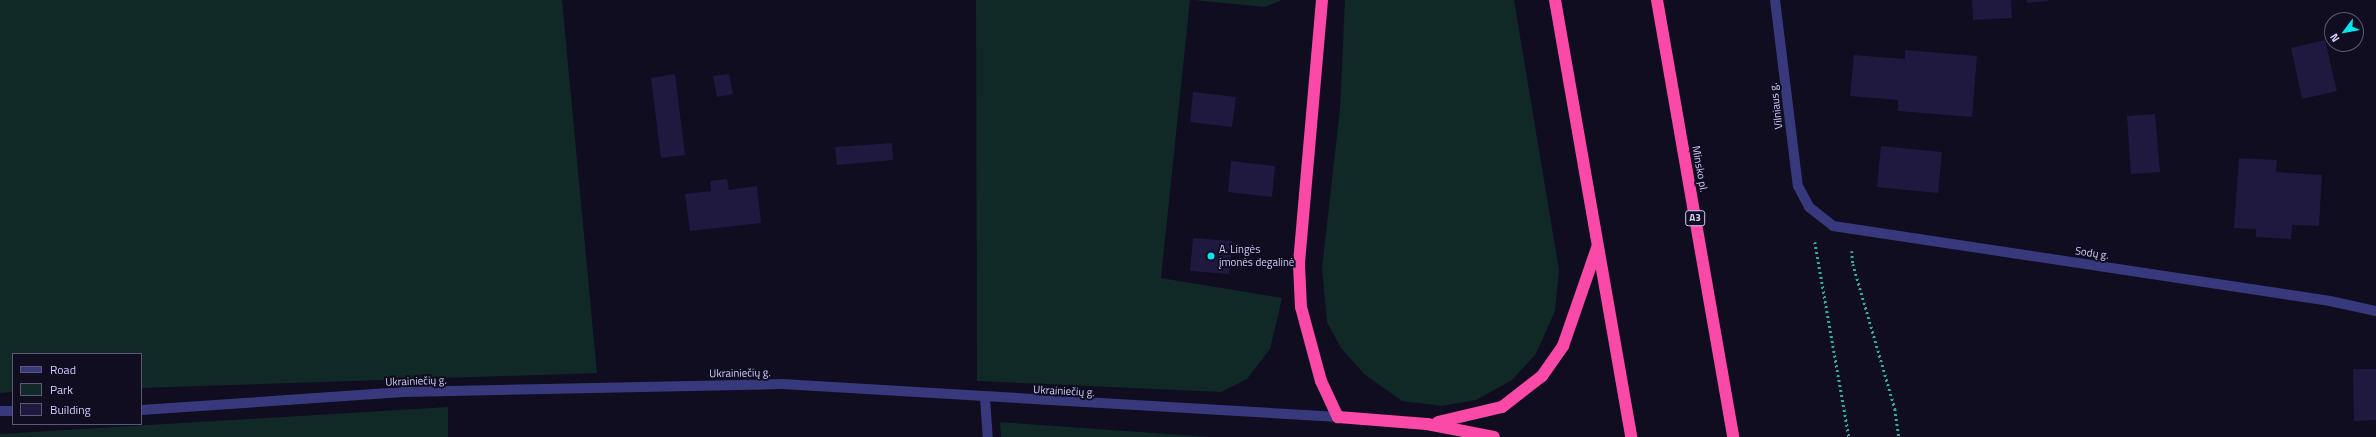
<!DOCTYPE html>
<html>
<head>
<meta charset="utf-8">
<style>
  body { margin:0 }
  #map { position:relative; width:2376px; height:437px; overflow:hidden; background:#0f0d1f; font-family:"Titillium Web",sans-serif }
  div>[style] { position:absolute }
  .green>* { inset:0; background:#102826 }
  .building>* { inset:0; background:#1f193f }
  .path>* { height:2.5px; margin-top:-1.25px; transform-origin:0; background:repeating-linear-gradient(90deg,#30aea0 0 2px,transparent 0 5px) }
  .street>* { height:10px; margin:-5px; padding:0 5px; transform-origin:5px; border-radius:5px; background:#38397d }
  .highway>* { height:12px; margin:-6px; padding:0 6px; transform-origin:6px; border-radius:6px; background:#fb49a8 }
  .dots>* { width:11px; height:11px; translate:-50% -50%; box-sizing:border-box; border:2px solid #0f0d1f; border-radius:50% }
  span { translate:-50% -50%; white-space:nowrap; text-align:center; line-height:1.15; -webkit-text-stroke:4px #0f0d1f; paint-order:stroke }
  .shield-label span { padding:1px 3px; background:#0f0d1f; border:1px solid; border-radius:3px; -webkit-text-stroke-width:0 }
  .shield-label { font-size:10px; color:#cfcbfe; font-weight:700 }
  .street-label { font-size:11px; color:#cfcbfe }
  .poi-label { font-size:11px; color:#cfcbfe }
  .left { translate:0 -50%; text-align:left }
  .legend { position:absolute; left:12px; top:353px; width:130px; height:72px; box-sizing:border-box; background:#0f0d1f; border:1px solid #5c5978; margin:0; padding:5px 7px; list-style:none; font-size:12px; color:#cfcbfe }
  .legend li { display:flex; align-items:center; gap:8px; height:20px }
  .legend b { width:20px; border:1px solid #5c5978 }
  .north { position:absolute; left:2324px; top:12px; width:40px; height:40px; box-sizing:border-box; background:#0f0d1f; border:1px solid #5c5978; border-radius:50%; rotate:238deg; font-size:11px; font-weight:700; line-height:16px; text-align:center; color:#cfcbfe }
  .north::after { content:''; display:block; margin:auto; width:14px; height:18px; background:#05e5f0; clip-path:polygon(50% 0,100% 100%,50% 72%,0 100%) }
</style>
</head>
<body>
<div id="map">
  <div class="green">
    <i style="clip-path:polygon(0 0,562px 0,597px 373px,141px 388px,141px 354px,13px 354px,13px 392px,0 393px)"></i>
    <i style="clip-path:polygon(976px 0,1190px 0,1161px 278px,1282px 298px,1270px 349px,1247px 379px,1221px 392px,977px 381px)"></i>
    <i style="clip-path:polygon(1193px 0,1282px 0,1265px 7px)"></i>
    <i style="clip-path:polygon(1345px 0,1514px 0,1559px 270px,1555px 311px,1536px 354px,1512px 380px,1476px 400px,1442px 406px,1402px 401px,1364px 374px,1341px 348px,1327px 322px,1322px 268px,1340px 109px)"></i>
    <i style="clip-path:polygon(448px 407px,448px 437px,0 437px,0 434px)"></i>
    <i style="clip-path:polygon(1000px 422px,1211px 437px,1001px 437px)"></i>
  </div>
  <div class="building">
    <i style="clip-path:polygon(1972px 0,2011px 0,2012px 18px,1973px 20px)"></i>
    <i style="clip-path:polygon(2026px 0,2048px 0,2048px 1px,2027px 3px)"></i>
    <i style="clip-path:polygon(2325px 40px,2337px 91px,2302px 99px,2291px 48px)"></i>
    <i style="clip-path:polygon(1905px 50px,1977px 56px,1972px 117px,1898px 111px,1898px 100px,1850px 96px,1854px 55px,1905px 59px)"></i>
    <i style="clip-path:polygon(675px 74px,685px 155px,661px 158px,651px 78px)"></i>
    <i style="clip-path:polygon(729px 74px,733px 94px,717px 97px,713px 76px)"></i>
    <i style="clip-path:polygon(1193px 92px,1236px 97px,1232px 127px,1190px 122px)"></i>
    <i style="clip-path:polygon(2155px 114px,2160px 172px,2131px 174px,2127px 116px)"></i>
    <i style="clip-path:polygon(892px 143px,893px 160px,837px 165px,835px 147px)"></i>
    <i style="clip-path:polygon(1881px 146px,1942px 152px,1938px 193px,1877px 187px)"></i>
    <i style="clip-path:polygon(2239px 158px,2277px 160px,2276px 172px,2322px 175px,2319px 226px,2292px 225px,2291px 239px,2256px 237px,2256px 229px,2234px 228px)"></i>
    <i style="clip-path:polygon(1231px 161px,1275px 166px,1272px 197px,1228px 192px)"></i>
    <i style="clip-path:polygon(727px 179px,729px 190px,757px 186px,761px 223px,690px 231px,685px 194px,711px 191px,710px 181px)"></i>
    <i style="clip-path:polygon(1193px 238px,1232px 241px,1229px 274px,1190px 271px)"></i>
    <i style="clip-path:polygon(2353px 369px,2376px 369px,2376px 420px,2354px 421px)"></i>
  </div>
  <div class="path">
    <i style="left:1815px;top:242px;width:198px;rotate:80.1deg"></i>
    <i style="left:1852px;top:251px;width:13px;rotate:86deg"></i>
    <i style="left:1853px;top:264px;width:151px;rotate:73.8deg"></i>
    <i style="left:1895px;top:409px;width:28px;rotate:82deg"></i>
  </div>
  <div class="street">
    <i style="left:1775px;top:0;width:187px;rotate:83deg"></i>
    <i style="left:1798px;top:186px;width:24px;rotate:62deg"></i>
    <i style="left:1809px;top:207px;width:31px;rotate:38deg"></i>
    <i style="left:1833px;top:226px;width:503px;rotate:8.58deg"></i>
    <i style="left:2330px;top:301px;width:47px;rotate:12.3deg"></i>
    <i style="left:985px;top:398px;width:39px;rotate:86deg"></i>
    <i style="left:141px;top:410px;width:263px;rotate:-3.9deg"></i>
    <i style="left:403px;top:392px;width:379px;rotate:-1.2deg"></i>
    <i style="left:782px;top:384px;width:557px;rotate:3.4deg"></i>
    <i style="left:0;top:411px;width:13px"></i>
  </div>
  <div class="highway">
    <i style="left:1322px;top:0;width:266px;rotate:95deg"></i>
    <i style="left:1299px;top:265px;width:42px;rotate:87.3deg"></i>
    <i style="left:1301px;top:307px;width:77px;rotate:74.9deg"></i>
    <i style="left:1321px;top:381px;width:40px;rotate:65deg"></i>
    <i style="left:1338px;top:417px;width:89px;rotate:4.5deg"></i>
    <i style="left:1427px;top:424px;width:68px;rotate:11deg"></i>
    <i style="left:1555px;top:0;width:444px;rotate:80.1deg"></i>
    <i style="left:1657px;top:0;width:444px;rotate:80.1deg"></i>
    <i style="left:1438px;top:422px;width:66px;rotate:-13.2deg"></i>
    <i style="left:1502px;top:407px;width:51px;rotate:-37.8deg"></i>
    <i style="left:1542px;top:376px;width:37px;rotate:-55deg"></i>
    <i style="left:1563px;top:346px;width:104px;rotate:-70.9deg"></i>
  </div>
  <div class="dots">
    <i style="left:1211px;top:256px;background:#05e5f0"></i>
  </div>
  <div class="shield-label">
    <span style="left:1695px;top:218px">A3</span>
  </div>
  <div class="street-label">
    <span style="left:1776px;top:106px;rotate:-97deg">Vilniaus g.</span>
    <span style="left:1700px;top:169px;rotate:80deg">Minsko pl.</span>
    <span style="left:2092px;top:253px;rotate:8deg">Sodų g.</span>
    <span style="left:740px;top:373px;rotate:-1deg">Ukrainiečių g.</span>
    <span style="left:416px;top:381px;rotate:-2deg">Ukrainiečių g.</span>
    <span style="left:1064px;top:391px;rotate:3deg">Ukrainiečių g.</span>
  </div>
  <div class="poi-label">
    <span class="left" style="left:1219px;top:256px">A. Lingės<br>įmonės degalinė</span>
  </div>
  <ul class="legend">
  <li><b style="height:5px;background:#38397d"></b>Road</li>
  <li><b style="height:11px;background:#102826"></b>Park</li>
  <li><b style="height:11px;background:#1f193f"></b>Building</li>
  </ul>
  <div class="north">N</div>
</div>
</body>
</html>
